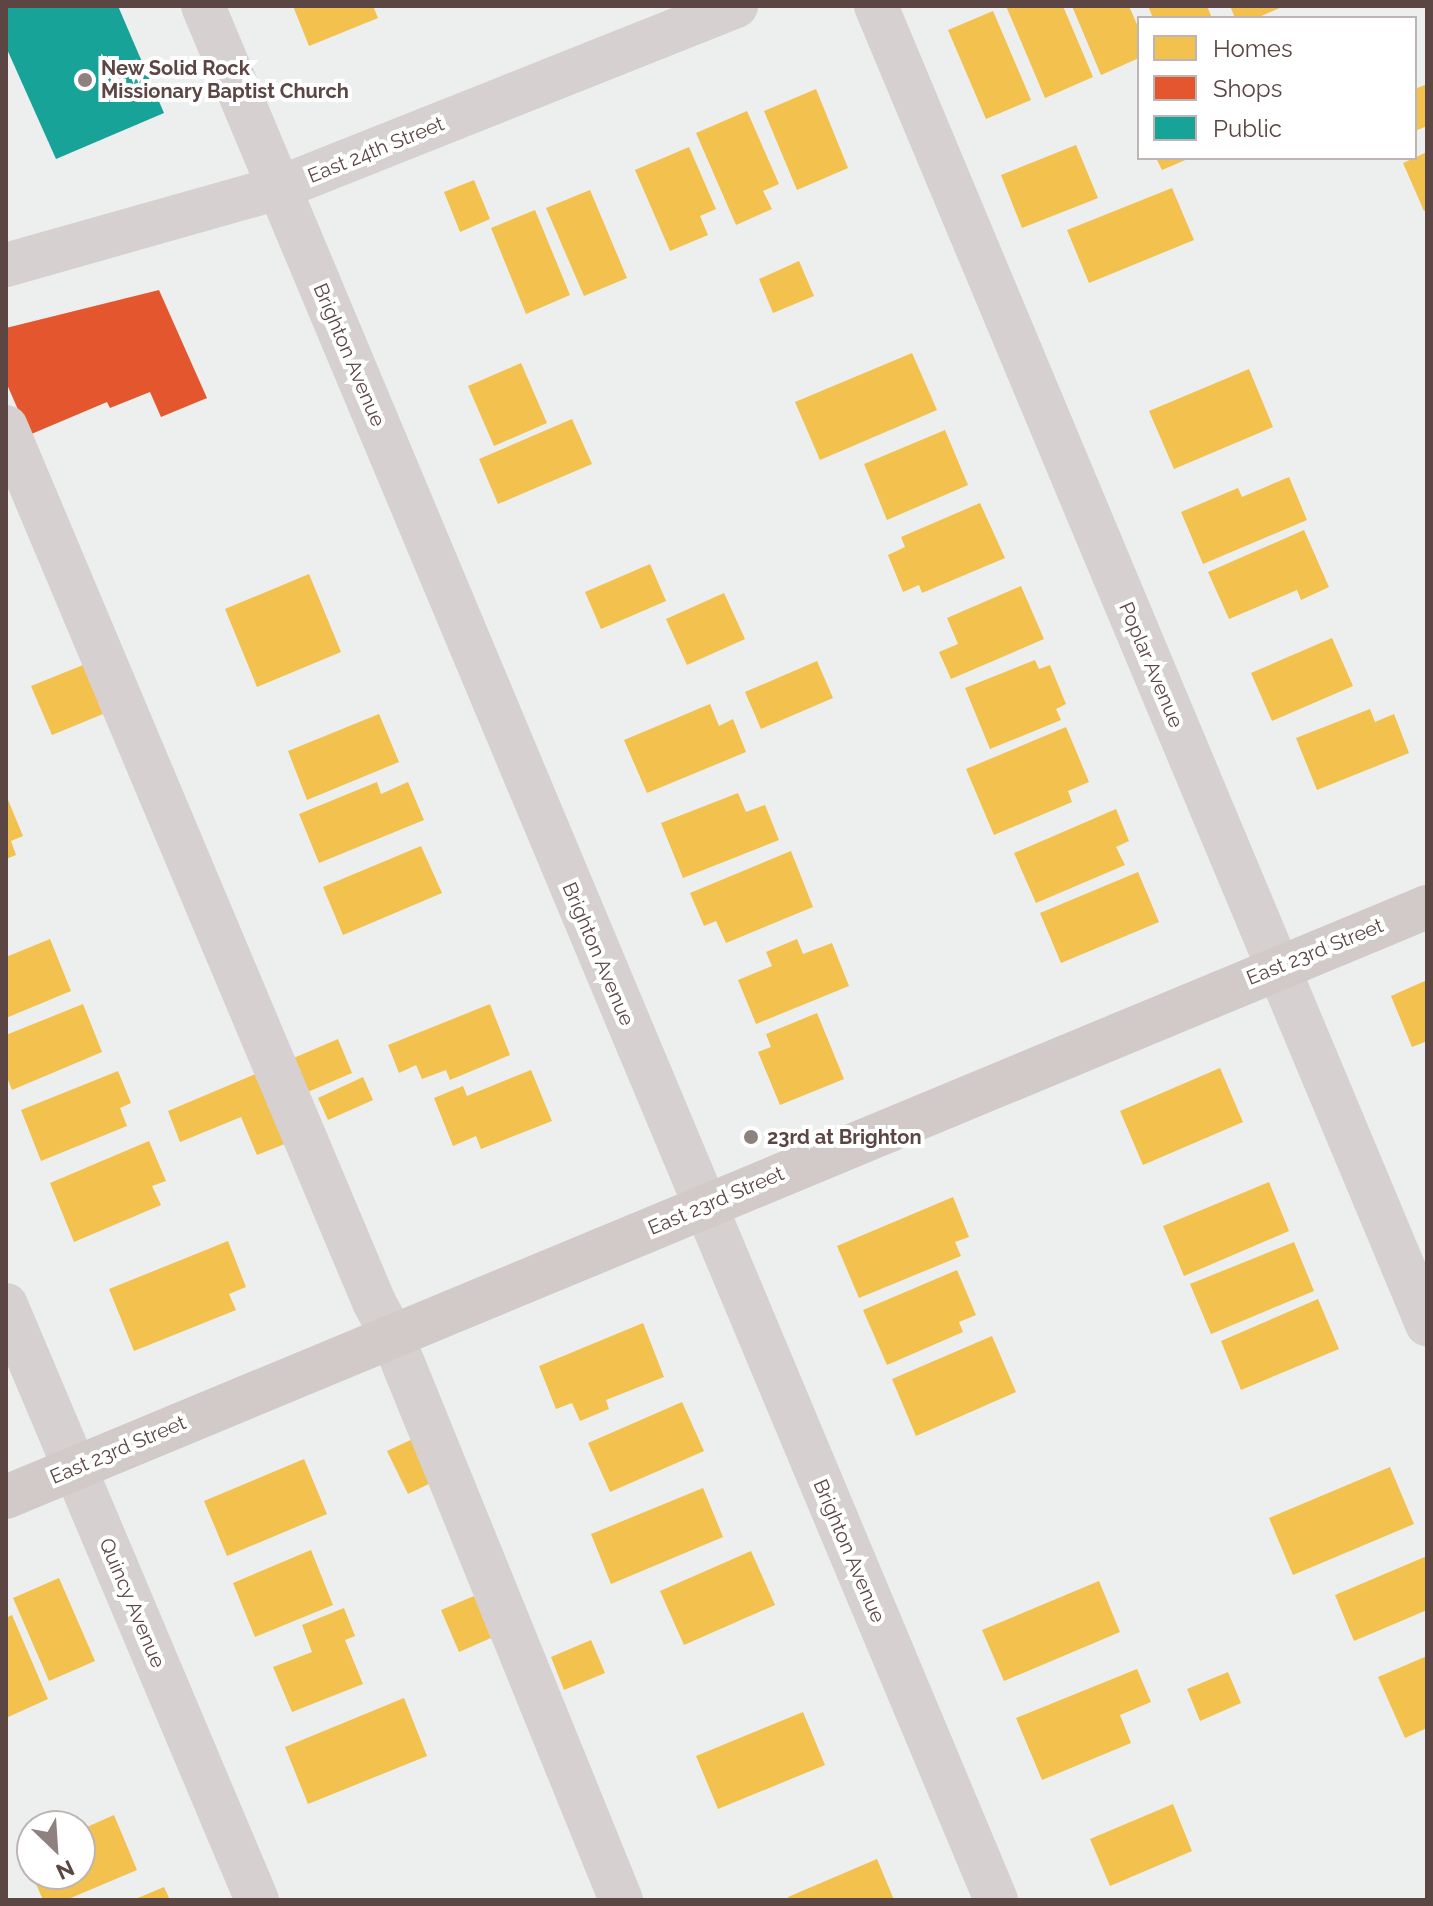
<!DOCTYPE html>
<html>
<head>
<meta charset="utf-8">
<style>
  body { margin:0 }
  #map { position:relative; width:1433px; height:1906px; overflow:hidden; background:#edefee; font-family:Raleway,sans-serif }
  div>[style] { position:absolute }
  .homes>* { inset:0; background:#f2c14e }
  .shops>* { inset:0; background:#e4572e }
  .public>* { inset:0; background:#17a398 }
  .minor>* { height:44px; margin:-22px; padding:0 22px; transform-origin:22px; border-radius:22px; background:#d6d0d0 }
  .major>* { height:44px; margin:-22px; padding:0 22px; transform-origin:22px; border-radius:22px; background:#d1cac9 }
  .dots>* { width:22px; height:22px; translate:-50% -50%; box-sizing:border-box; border:4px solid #fff; border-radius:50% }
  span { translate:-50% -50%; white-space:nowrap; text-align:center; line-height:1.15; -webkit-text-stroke:8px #fff; paint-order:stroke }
  .poi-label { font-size:20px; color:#5b4644; font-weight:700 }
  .left { translate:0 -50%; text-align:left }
  .street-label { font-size:20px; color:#5b4644 }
  .frame { position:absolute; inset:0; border:8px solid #5b4644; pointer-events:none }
  .legend { position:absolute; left:1137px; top:16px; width:280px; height:144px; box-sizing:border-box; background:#fff; border:2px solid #bdb5b4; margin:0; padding:10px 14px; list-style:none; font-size:24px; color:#5b4644 }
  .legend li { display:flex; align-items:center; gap:16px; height:40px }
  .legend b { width:40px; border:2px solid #bdb5b4 }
  .north { position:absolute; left:16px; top:1810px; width:80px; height:80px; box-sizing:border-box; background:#fff; border:2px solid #bdb5b4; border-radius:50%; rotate:155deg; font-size:22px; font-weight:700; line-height:32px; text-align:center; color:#5b4644 }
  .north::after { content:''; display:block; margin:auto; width:28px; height:36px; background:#8e8180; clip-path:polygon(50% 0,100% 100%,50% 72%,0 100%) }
</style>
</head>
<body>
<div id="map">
  <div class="homes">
    <i style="clip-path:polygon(293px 6px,373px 6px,378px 18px,309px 46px)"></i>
    <i style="clip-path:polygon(1006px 6px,1063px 6px,1093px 77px,1045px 98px)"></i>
    <i style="clip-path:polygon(1072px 6px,1129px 6px,1139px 29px,1139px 58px,1101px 75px)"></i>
    <i style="clip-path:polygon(1148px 6px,1207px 6px,1212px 18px,1153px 18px)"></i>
    <i style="clip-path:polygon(1230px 6px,1284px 6px,1257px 18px,1235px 18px)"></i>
    <i style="clip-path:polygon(993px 11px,1031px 100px,986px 119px,948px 30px)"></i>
    <i style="clip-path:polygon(1427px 84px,1427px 126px,1415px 131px,1415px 89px)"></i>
    <i style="clip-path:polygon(816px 89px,848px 168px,797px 190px,764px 111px)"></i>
    <i style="clip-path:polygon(747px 111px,779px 184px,763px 191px,772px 209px,736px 225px,696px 133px)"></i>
    <i style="clip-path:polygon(1076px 145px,1098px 198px,1022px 228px,1001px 175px)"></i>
    <i style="clip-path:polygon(689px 147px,716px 209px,700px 216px,708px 235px,670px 251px,635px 170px)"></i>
    <i style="clip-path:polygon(1427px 152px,1427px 210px,1424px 211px,1403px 163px)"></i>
    <i style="clip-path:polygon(1156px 158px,1190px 158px,1162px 170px)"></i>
    <i style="clip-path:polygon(474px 180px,490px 219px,460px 232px,444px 192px)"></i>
    <i style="clip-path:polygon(1172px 188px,1194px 240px,1089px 283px,1067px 230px)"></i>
    <i style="clip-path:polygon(590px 190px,627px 278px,584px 296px,546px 208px)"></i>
    <i style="clip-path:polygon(535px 210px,570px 295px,526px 314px,491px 228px)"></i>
    <i style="clip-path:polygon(799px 261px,814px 296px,773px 313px,759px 279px)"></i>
    <i style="clip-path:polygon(912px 353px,937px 410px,820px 460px,795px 402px)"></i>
    <i style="clip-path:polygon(521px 363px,547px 423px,494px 446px,468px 386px)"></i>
    <i style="clip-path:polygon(1249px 369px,1273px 427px,1174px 469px,1149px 411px)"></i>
    <i style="clip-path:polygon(572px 419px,592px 464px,498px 504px,479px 459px)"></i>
    <i style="clip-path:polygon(945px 430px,968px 485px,887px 520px,864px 464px)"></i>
    <i style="clip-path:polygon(1289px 477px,1307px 520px,1203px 564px,1181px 512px,1238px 488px,1242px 497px)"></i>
    <i style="clip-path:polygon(980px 503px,1005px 558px,922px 593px,919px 585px,903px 592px,888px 555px,905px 547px,901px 537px)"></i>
    <i style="clip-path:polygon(1304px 530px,1329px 587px,1301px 600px,1297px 590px,1229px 619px,1208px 572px)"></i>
    <i style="clip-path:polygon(650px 564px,666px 601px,601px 629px,585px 592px)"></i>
    <i style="clip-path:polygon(309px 574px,341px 652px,257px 687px,225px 609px)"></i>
    <i style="clip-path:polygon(1021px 586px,1044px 639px,951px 679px,939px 652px,958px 644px,947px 618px)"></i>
    <i style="clip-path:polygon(724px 593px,745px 639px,687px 665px,666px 619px)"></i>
    <i style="clip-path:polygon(1332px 638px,1353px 686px,1272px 721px,1251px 673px)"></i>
    <i style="clip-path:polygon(1035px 660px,1039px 669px,1050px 665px,1066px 704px,1056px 709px,1061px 720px,990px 749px,965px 688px)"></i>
    <i style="clip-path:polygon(817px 661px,833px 698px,761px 729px,745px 692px)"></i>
    <i style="clip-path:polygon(83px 665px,103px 714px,52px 735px,31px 686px)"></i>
    <i style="clip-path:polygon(710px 704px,719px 726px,733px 719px,746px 752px,647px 793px,624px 740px)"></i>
    <i style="clip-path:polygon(1370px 709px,1375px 722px,1394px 714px,1409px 753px,1317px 790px,1296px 738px)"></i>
    <i style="clip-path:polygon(379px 714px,399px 762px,307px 800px,288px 751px)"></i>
    <i style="clip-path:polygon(1066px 727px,1089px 782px,1068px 791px,1072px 802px,994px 835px,966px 769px)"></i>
    <i style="clip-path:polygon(377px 782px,381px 794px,408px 782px,424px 820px,319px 863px,299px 814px)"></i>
    <i style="clip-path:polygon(738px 793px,746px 812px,765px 805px,779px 840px,683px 878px,661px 823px)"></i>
    <i style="clip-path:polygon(6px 795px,23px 836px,11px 841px,16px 855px,6px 859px)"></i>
    <i style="clip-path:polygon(1116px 809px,1129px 841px,1116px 847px,1125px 865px,1036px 903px,1014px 853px)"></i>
    <i style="clip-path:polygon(421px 846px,442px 893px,343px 935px,323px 887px)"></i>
    <i style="clip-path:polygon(791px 851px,813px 907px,726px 943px,716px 921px,704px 926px,690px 893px)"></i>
    <i style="clip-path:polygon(1138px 872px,1159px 922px,1061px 963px,1040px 913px)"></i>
    <i style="clip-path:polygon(50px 939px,71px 991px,6px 1018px,6px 957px)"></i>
    <i style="clip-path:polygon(797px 939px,803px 954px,832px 943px,849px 986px,756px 1024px,738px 980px,772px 966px,766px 952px)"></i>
    <i style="clip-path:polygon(1427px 980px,1427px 1041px,1412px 1047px,1391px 996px)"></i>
    <i style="clip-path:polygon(83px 1004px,102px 1052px,12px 1090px,6px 1075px,6px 1035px)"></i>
    <i style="clip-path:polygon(490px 1004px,510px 1055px,450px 1080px,446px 1070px,422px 1079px,416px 1065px,399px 1073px,388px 1045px)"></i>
    <i style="clip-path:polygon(817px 1013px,844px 1079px,780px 1105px,758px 1052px,771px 1047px,766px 1034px)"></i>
    <i style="clip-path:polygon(338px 1039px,352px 1073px,303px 1094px,289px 1060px)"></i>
    <i style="clip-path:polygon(1220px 1068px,1243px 1122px,1143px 1165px,1120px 1111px)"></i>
    <i style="clip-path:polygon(531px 1070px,552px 1121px,481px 1149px,476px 1136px,453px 1146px,434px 1098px,463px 1086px,467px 1096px)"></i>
    <i style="clip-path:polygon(118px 1071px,131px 1103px,120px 1108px,127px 1126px,41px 1161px,21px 1110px)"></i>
    <i style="clip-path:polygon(258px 1073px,287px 1143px,257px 1155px,241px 1117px,180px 1142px,168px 1111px)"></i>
    <i style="clip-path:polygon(363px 1077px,373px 1100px,328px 1120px,318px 1098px)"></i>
    <i style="clip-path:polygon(149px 1141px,166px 1181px,152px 1186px,161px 1205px,74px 1242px,50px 1183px)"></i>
    <i style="clip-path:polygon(1269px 1182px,1289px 1231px,1184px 1276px,1163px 1226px)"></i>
    <i style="clip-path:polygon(953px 1197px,969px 1237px,955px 1242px,961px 1256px,859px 1298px,837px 1246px)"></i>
    <i style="clip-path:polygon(228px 1241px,246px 1287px,229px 1294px,236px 1310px,134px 1351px,109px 1289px)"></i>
    <i style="clip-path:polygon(1294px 1242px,1314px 1291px,1211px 1334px,1190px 1284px)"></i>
    <i style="clip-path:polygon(957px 1270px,976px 1315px,959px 1322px,963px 1332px,887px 1365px,863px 1310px)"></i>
    <i style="clip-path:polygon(1318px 1299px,1339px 1349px,1241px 1390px,1221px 1341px)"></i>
    <i style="clip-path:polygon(643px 1323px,664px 1377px,606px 1400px,609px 1409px,580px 1421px,572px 1403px,556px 1409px,539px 1366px)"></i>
    <i style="clip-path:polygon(992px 1336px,1016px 1392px,916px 1436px,892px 1379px)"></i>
    <i style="clip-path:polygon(682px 1402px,704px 1451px,610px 1492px,588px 1443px)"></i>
    <i style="clip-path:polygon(417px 1437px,437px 1480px,408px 1494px,387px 1451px)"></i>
    <i style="clip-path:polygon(304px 1459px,327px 1514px,227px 1556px,204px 1501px)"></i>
    <i style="clip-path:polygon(1390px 1467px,1414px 1524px,1293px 1575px,1269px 1518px)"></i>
    <i style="clip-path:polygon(703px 1488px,723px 1537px,611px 1584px,591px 1534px)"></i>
    <i style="clip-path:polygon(311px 1550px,333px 1605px,255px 1637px,233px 1583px)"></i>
    <i style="clip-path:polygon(751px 1551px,775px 1605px,684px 1645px,660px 1591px)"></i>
    <i style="clip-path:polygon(1427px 1556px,1427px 1610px,1354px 1641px,1335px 1595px)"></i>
    <i style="clip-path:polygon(59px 1578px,95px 1661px,49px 1681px,13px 1598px)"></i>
    <i style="clip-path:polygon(1099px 1581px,1120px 1632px,1004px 1681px,982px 1630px)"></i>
    <i style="clip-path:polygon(474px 1596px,491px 1638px,459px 1652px,441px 1610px)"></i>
    <i style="clip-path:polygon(344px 1608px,355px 1636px,345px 1640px,363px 1684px,292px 1712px,273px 1667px,312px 1652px,302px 1625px)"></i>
    <i style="clip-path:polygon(12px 1615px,48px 1699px,6px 1718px,6px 1618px)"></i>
    <i style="clip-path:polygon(591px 1640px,605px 1673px,564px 1690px,551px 1657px)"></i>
    <i style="clip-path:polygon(1427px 1656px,1427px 1728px,1405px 1738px,1378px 1677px)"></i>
    <i style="clip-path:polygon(1137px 1669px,1151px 1702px,1120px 1715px,1131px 1743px,1042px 1780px,1016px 1718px)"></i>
    <i style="clip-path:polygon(1228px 1672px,1241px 1703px,1200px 1721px,1187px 1689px)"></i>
    <i style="clip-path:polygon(404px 1698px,427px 1756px,308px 1804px,285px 1747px)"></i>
    <i style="clip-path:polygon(803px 1712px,825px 1765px,718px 1809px,696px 1756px)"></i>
    <i style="clip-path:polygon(1173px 1804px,1192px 1851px,1110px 1886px,1090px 1839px)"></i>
    <i style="clip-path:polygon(114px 1815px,137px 1870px,66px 1900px,43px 1900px,23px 1854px,32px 1850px,32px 1874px,80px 1874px,80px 1830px)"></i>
    <i style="clip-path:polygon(877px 1859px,894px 1900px,789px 1900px,788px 1897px)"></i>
    <i style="clip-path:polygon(164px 1887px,170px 1900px,133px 1900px)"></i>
  </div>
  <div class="shops">
    <i style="clip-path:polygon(159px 290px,207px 398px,161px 417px,150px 392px,110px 408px,107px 402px,29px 435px,6px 382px,6px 328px)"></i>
  </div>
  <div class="public">
    <i style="clip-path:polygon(6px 6px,118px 6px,164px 113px,56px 159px,6px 47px)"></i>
  </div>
  <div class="minor">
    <i style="left:203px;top:6px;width:2053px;rotate:67.28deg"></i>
    <i style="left:876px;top:6px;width:1429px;rotate:67.31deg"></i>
    <i style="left:6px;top:265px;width:284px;rotate:-15.8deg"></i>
    <i style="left:279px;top:188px;width:492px;rotate:-21.7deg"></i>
    <i style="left:6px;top:427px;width:949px;rotate:67.19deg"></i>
    <i style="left:374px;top:1302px;width:38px;rotate:62deg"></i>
    <i style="left:392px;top:1336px;width:609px;rotate:67.9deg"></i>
    <i style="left:6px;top:1305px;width:646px;rotate:67.13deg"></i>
  </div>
  <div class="major">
    <i style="left:6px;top:1497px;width:1539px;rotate:-22.55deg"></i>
  </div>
  <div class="dots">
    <i style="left:85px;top:80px;background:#8e8180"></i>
    <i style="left:751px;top:1137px;background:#8e8180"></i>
  </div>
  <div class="poi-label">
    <span class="left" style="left:101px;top:80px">New Solid Rock<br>Missionary Baptist Church</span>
    <span class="left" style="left:767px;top:1137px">23rd at Brighton</span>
  </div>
  <div class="street-label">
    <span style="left:376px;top:150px;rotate:-22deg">East 24th Street</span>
    <span style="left:349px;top:355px;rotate:67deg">Brighton Avenue</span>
    <span style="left:1151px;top:665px;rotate:67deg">Poplar Avenue</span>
    <span style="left:1315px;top:952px;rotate:-22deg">East 23rd Street</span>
    <span style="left:598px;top:954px;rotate:67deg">Brighton Avenue</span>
    <span style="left:716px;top:1201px;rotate:-23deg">East 23rd Street</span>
    <span style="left:118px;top:1450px;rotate:-23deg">East 23rd Street</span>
    <span style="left:849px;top:1551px;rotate:67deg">Brighton Avenue</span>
    <span style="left:132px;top:1603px;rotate:67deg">Quincy Avenue</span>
  </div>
  <div class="frame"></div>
  <ul class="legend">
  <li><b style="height:22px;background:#f2c14e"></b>Homes</li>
  <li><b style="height:22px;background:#e4572e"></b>Shops</li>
  <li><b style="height:22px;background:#17a398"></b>Public</li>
  </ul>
  <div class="north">N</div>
</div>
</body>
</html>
